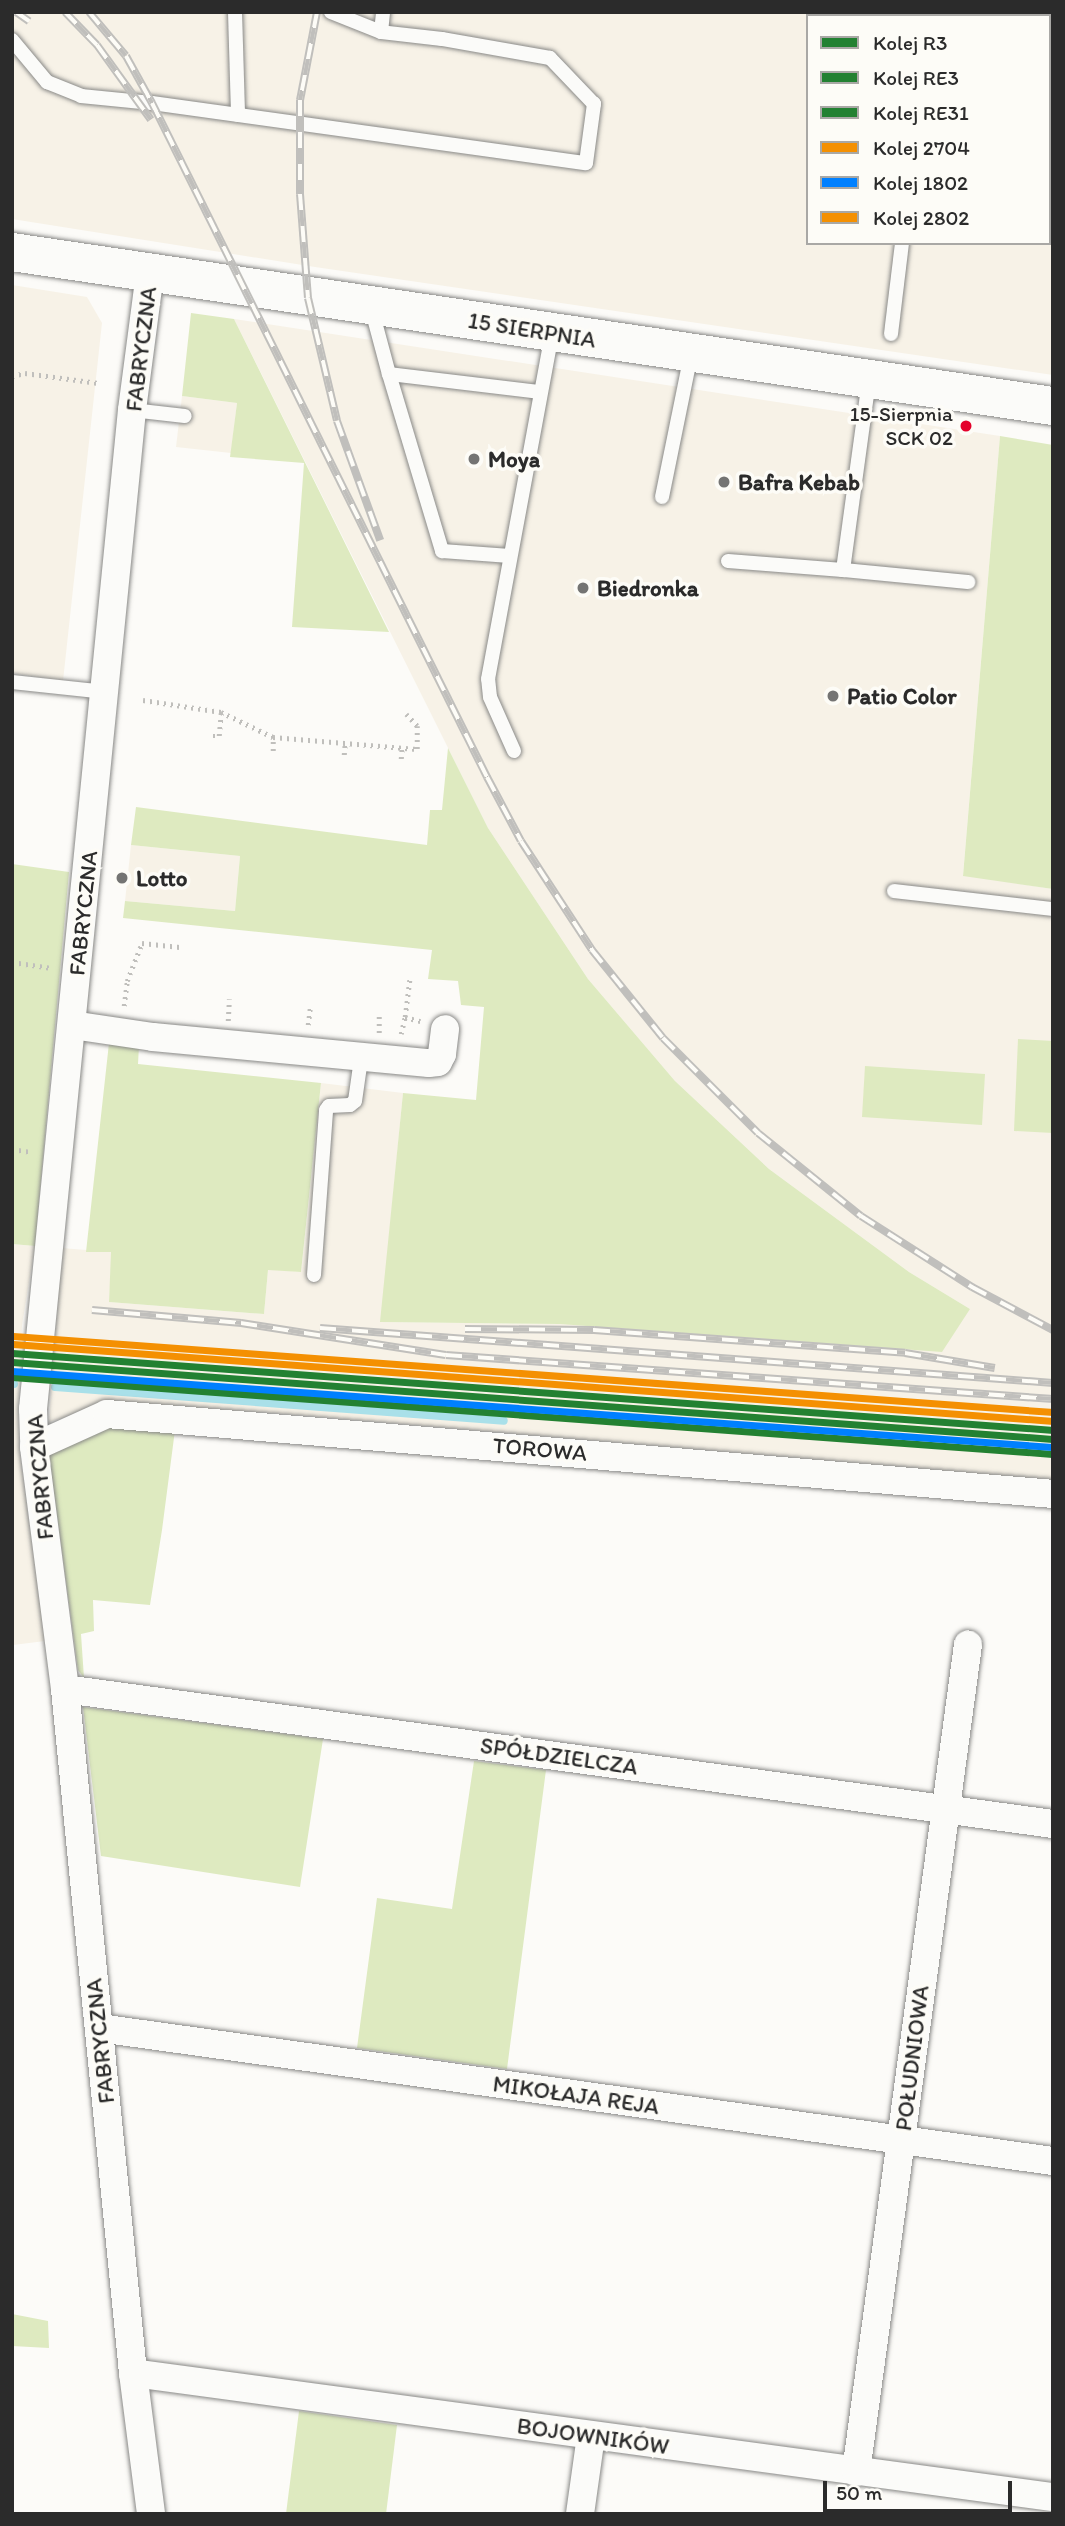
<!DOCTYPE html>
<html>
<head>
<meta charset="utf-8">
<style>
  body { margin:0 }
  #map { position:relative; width:1065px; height:2526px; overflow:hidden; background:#fcfbf8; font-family:Itim,sans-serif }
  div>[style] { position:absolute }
  .built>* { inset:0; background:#f7f2e7 }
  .green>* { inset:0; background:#deeac0 }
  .stream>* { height:8px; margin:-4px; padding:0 4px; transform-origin:4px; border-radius:4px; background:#a9e0e9 }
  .path>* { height:4.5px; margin-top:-2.25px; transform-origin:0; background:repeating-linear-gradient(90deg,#c0bfbc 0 2px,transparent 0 7px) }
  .roads { filter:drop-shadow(0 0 2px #898987) drop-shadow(0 0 2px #898987) }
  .lane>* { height:14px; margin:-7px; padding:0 7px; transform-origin:7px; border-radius:7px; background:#fbfbf9 }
  .street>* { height:28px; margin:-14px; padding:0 14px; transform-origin:14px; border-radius:14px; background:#fbfbf9 }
  .secondary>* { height:38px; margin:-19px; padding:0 19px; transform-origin:19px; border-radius:19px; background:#fbfbf9 }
  .rail>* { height:8px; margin-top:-4px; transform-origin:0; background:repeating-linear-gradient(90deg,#fdfcf7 0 16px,#c0bfbc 0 32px); box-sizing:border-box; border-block:2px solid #c0bfbc }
  .rail-1>* { height:7px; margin:-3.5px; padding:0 3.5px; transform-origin:3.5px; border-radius:3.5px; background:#238132 }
  .rail-2>* { height:7px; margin:-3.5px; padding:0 3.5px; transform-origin:3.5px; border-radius:3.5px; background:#238132 }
  .rail-3>* { height:7px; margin:-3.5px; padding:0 3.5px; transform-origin:3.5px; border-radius:3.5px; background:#238132 }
  .rail-4>* { height:7px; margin:-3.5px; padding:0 3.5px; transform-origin:3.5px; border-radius:3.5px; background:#f49002 }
  .rail-5>* { height:7px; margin:-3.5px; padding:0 3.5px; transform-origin:3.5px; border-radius:3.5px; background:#0080ff }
  .rail-6>* { height:7px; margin:-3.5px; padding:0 3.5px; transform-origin:3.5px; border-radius:3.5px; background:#f49002 }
  .dots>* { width:19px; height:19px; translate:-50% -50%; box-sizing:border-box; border:4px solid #fdfcf7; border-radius:50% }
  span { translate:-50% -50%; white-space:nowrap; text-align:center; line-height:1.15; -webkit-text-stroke:7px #fdfcf7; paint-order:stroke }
  .bus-label { font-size:21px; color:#2b2b2b }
  .right { translate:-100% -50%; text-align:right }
  .street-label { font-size:23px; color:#2b2b2b }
  .poi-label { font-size:23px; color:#2b2b2b; font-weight:700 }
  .left { translate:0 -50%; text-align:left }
  .frame { position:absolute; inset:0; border:14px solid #2b2b2b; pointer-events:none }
  .legend { position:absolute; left:806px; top:14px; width:245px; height:231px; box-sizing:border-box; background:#fdfcf7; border:2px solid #a9a8a5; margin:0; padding:9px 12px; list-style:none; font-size:21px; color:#2b2b2b }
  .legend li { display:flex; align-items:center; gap:14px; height:35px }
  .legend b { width:35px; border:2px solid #a9a8a5 }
  .scale { position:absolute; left:823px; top:2481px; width:189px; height:32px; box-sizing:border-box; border:4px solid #2b2b2b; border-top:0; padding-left:9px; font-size:21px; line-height:24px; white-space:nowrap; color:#2b2b2b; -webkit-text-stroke:5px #fdfcf7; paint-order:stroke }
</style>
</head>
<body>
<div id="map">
  <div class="built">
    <i style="clip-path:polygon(evenodd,12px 12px,1053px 12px,1053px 375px,315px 267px,12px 219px,12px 12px,808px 16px,1049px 16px,1049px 243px,808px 243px,808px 16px)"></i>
    <i style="clip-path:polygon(12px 285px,87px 297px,102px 323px,63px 681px,12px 673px)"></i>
    <i style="clip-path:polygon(234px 319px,1000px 436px,963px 875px,1053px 889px,1053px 1480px,274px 1413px,135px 1405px,109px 1405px,49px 1422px,61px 1248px,112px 1252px,109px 1302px,264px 1314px,268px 1269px,301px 1272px,321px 1083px,403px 1093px,381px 1322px,560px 1324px,970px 1309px,909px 1272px,769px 1169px,675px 1081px,588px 979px,488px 828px)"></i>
    <i style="clip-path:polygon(182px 396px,237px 403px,231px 453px,176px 447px)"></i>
    <i style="clip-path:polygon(131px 845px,240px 856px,235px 911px,125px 901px)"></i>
    <i style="clip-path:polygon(12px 1244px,35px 1246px,22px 1325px,18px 1411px,19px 1447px,45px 1641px,13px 1645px)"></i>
  </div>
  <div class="green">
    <i style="clip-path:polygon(191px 313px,234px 319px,389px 632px,292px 627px,304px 463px,230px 457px,237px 403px,182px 396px)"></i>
    <i style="clip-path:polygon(1000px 436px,1053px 445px,1053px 889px,963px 876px)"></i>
    <i style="clip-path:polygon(448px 748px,488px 828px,588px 979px,675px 1081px,769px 1169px,909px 1272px,970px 1309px,942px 1352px,560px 1324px,380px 1322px,403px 1093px,476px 1100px,484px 1007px,461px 1005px,458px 981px,428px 979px,432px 950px,123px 918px,125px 901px,235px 911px,240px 856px,131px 845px,136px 807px,427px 845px,430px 810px,442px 810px)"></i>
    <i style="clip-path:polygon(12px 864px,69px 872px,35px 1246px,12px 1244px)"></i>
    <i style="clip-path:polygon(1018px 1039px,1053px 1041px,1053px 1133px,1014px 1131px)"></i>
    <i style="clip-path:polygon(109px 1043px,139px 1046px,138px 1064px,321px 1083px,301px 1272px,268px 1270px,264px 1314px,109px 1302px,111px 1252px,86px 1252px)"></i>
    <i style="clip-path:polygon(865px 1066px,985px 1074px,982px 1125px,862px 1117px)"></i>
    <i style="clip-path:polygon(116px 1424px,175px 1430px,162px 1530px,150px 1605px,93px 1600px,94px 1631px,81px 1634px,84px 1678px,78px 1670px,49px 1456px,57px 1448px)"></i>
    <i style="clip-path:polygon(83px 1707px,323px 1739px,300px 1887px,101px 1856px)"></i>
    <i style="clip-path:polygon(474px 1761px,546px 1770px,507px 2069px,357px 2048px,377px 1898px,452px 1909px)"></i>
    <i style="clip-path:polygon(12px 2314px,48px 2321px,49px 2348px,12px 2346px)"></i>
    <i style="clip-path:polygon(299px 2411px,397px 2425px,386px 2514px,286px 2514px)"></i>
  </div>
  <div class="stream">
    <i style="left:12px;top:1384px;width:2px"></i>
    <i style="left:55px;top:1387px;width:450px;rotate:4.3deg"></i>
  </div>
  <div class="path">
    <i style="left:12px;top:376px;width:13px;rotate:-13deg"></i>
    <i style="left:25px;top:373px;width:74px;rotate:7.8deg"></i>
    <i style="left:143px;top:700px;width:79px;rotate:8.7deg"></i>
    <i style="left:221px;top:712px;width:58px;rotate:25.7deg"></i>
    <i style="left:273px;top:737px;width:144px;rotate:4.8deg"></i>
    <i style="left:417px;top:749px;width:23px;rotate:-90deg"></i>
    <i style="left:417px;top:726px;width:16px;rotate:-133deg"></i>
    <i style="left:213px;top:736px;width:6px"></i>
    <i style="left:219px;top:736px;width:24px;rotate:-85deg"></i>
    <i style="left:273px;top:751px;width:14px;rotate:-90deg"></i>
    <i style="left:344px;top:755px;width:12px;rotate:-85deg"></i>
    <i style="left:401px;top:759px;width:11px;rotate:-85deg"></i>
    <i style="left:12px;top:962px;width:40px;rotate:8.5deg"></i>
    <i style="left:124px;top:1006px;width:25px;rotate:-83deg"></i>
    <i style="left:127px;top:981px;width:41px;rotate:-68.5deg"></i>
    <i style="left:142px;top:943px;width:38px;rotate:6deg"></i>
    <i style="left:405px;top:1017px;width:41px;rotate:-83deg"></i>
    <i style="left:228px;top:1021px;width:22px;rotate:-87deg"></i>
    <i style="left:308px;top:1025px;width:17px;rotate:-83deg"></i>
    <i style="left:379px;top:1033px;width:18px;rotate:-90deg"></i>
    <i style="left:401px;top:1034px;width:17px;rotate:-77deg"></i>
    <i style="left:405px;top:1017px;width:16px;rotate:15deg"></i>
    <i style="left:12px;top:1149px;width:20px;rotate:9deg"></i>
  </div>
  <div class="roads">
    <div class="lane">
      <i style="left:235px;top:12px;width:103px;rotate:88.3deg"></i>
      <i style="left:931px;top:16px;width:4px;rotate:-90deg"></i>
      <i style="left:381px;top:32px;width:20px;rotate:-84deg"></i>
      <i style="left:12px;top:40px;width:55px;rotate:50.2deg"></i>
      <i style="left:47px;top:82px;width:37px;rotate:22deg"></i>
      <i style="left:81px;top:96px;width:71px;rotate:5.6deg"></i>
      <i style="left:152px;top:103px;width:438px;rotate:7.9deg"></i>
      <i style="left:586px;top:163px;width:60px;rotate:-82.3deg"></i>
      <i style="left:594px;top:104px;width:64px;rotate:-133.7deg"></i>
      <i style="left:550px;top:58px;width:110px;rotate:-170deg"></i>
      <i style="left:442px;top:39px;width:61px;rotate:-173.5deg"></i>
      <i style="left:381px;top:32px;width:54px;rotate:-158.2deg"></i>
      <i style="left:371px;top:307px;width:69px;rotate:75deg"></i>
      <i style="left:389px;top:374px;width:152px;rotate:6.8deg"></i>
      <i style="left:891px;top:334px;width:92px;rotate:-83.1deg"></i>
      <i style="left:389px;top:374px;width:185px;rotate:73.3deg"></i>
      <i style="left:442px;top:551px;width:68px;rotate:4.2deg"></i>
      <i style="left:132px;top:410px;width:53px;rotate:6.5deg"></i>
      <i style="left:662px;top:497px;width:146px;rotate:-78.5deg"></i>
      <i style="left:728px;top:561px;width:115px;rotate:4.5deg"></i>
      <i style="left:843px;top:570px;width:192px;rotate:-82.2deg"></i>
      <i style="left:843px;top:570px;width:126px;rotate:5.5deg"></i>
      <i style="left:12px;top:682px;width:94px;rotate:6.1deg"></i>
      <i style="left:514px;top:751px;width:59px;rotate:-114deg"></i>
      <i style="left:490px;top:697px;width:18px;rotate:-96deg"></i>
      <i style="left:488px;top:679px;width:351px;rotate:-79.5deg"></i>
      <i style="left:894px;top:891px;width:160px;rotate:6.5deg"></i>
      <i style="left:314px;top:1275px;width:165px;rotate:-85.8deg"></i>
      <i style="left:326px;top:1110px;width:5px;rotate:-53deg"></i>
      <i style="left:329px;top:1106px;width:21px;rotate:-3deg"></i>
      <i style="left:350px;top:1105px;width:6px;rotate:-39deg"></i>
      <i style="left:355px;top:1101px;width:42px;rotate:-81.9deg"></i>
    </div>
    <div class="street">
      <i style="left:150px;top:273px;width:138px;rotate:97.5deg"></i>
      <i style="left:132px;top:410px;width:1004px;rotate:95.66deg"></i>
      <i style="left:33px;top:1409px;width:38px;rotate:88deg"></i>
      <i style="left:34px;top:1447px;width:244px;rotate:82.7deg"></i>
      <i style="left:65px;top:1689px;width:687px;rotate:84.32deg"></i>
      <i style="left:133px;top:2373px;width:142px;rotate:82.7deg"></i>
      <i style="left:72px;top:1025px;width:82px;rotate:8.4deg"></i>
      <i style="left:153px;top:1037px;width:277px;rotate:5.4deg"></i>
      <i style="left:429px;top:1063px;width:9px;rotate:-6deg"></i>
      <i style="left:438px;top:1062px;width:9px;rotate:-63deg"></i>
      <i style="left:442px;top:1054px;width:25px;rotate:-83deg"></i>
      <i style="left:34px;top:1447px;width:80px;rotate:-24.3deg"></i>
      <i style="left:107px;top:1414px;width:949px;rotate:4.83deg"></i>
      <i style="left:65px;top:1689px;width:997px;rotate:7.78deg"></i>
      <i style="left:99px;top:2028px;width:963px;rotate:7.94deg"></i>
      <i style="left:133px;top:2373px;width:928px;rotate:7.68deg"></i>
      <i style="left:856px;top:2472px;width:835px;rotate:-82.29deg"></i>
      <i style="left:580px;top:2514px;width:79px;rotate:-82deg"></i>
    </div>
    <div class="secondary">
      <i style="left:12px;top:252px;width:1052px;rotate:8.42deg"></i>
    </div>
  </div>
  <div class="rail">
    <i style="left:16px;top:12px;width:16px;rotate:35deg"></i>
    <i style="left:65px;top:12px;width:46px;rotate:45.9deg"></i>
    <i style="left:97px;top:45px;width:92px;rotate:54.2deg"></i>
    <i style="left:89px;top:12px;width:57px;rotate:49.9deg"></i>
    <i style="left:126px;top:56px;width:54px;rotate:61deg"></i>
    <i style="left:152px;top:103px;width:753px;rotate:63.57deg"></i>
    <i style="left:487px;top:777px;width:72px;rotate:62deg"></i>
    <i style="left:521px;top:841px;width:130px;rotate:56.9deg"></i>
    <i style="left:592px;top:950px;width:113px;rotate:51.1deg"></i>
    <i style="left:663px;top:1038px;width:134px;rotate:45deg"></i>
    <i style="left:758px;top:1133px;width:132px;rotate:38.9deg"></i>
    <i style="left:861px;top:1216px;width:132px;rotate:32.6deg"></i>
    <i style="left:972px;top:1287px;width:92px;rotate:28deg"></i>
    <i style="left:317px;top:12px;width:90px;rotate:100.9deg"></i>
    <i style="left:300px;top:100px;width:94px;rotate:90deg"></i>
    <i style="left:300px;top:194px;width:104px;rotate:85.6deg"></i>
    <i style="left:308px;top:298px;width:126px;rotate:76.7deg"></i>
    <i style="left:337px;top:421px;width:127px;rotate:70.1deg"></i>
    <i style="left:92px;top:1310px;width:150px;rotate:5deg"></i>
    <i style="left:241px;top:1323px;width:207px;rotate:8.9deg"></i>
    <i style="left:446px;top:1355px;width:609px;rotate:4.15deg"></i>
    <i style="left:320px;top:1328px;width:735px;rotate:4.29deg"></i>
    <i style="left:465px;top:1329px;width:129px;rotate:0.4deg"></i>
    <i style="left:594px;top:1330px;width:312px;rotate:4.2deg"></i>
    <i style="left:905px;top:1353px;width:91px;rotate:9.5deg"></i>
  </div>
  <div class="rail-1">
    <i style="left:12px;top:1353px;width:1044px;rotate:4.23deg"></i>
  </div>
  <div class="rail-2">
    <i style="left:12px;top:1377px;width:1043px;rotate:4.23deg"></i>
  </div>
  <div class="rail-3">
    <i style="left:12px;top:1362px;width:1043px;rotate:4.23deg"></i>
  </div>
  <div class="rail-4">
    <i style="left:13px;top:1344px;width:1043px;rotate:4.23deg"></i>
  </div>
  <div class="rail-5">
    <i style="left:12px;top:1371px;width:1043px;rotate:4.18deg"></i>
  </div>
  <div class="rail-6">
    <i style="left:13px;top:1336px;width:1043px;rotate:4.18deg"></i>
  </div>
  <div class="dots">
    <i style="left:966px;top:426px;background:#e4002b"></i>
    <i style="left:474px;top:459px;background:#747473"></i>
    <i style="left:724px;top:482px;background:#747473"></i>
    <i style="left:583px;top:588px;background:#747473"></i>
    <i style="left:833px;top:696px;background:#747473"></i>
    <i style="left:122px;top:878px;background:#747473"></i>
  </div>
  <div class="bus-label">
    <span class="right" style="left:953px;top:426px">15-Sierpnia<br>SCK 02</span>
  </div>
  <div class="street-label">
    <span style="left:532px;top:330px;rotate:9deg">15 SIERPNIA</span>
    <span style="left:141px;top:349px;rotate:-83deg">FABRYCZNA</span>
    <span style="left:83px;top:913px;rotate:-84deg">FABRYCZNA</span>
    <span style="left:540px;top:1449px;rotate:5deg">TOROWA</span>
    <span style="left:40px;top:1477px;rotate:-95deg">FABRYCZNA</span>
    <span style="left:559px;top:1756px;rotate:8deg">SPÓŁDZIELCZA</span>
    <span style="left:100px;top:2041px;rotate:-96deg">FABRYCZNA</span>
    <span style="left:912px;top:2058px;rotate:-83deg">POŁUDNIOWA</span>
    <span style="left:576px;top:2095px;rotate:8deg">MIKOŁAJA REJA</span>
    <span style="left:593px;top:2436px;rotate:8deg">BOJOWNIKÓW</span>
  </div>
  <div class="poi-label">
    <span class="left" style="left:488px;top:459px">Moya</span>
    <span class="left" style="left:738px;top:482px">Bafra Kebab</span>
    <span class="left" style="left:597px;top:588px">Biedronka</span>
    <span class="left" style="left:847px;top:696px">Patio Color</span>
    <span class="left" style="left:136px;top:878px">Lotto</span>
  </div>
  <div class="frame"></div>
  <ul class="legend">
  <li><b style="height:9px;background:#238132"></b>Kolej R3</li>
  <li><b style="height:9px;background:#238132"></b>Kolej RE3</li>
  <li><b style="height:9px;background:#238132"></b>Kolej RE31</li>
  <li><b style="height:9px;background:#f49002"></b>Kolej 2704</li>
  <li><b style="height:9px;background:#0080ff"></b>Kolej 1802</li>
  <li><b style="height:9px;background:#f49002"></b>Kolej 2802</li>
  </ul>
  <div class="scale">50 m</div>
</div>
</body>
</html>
